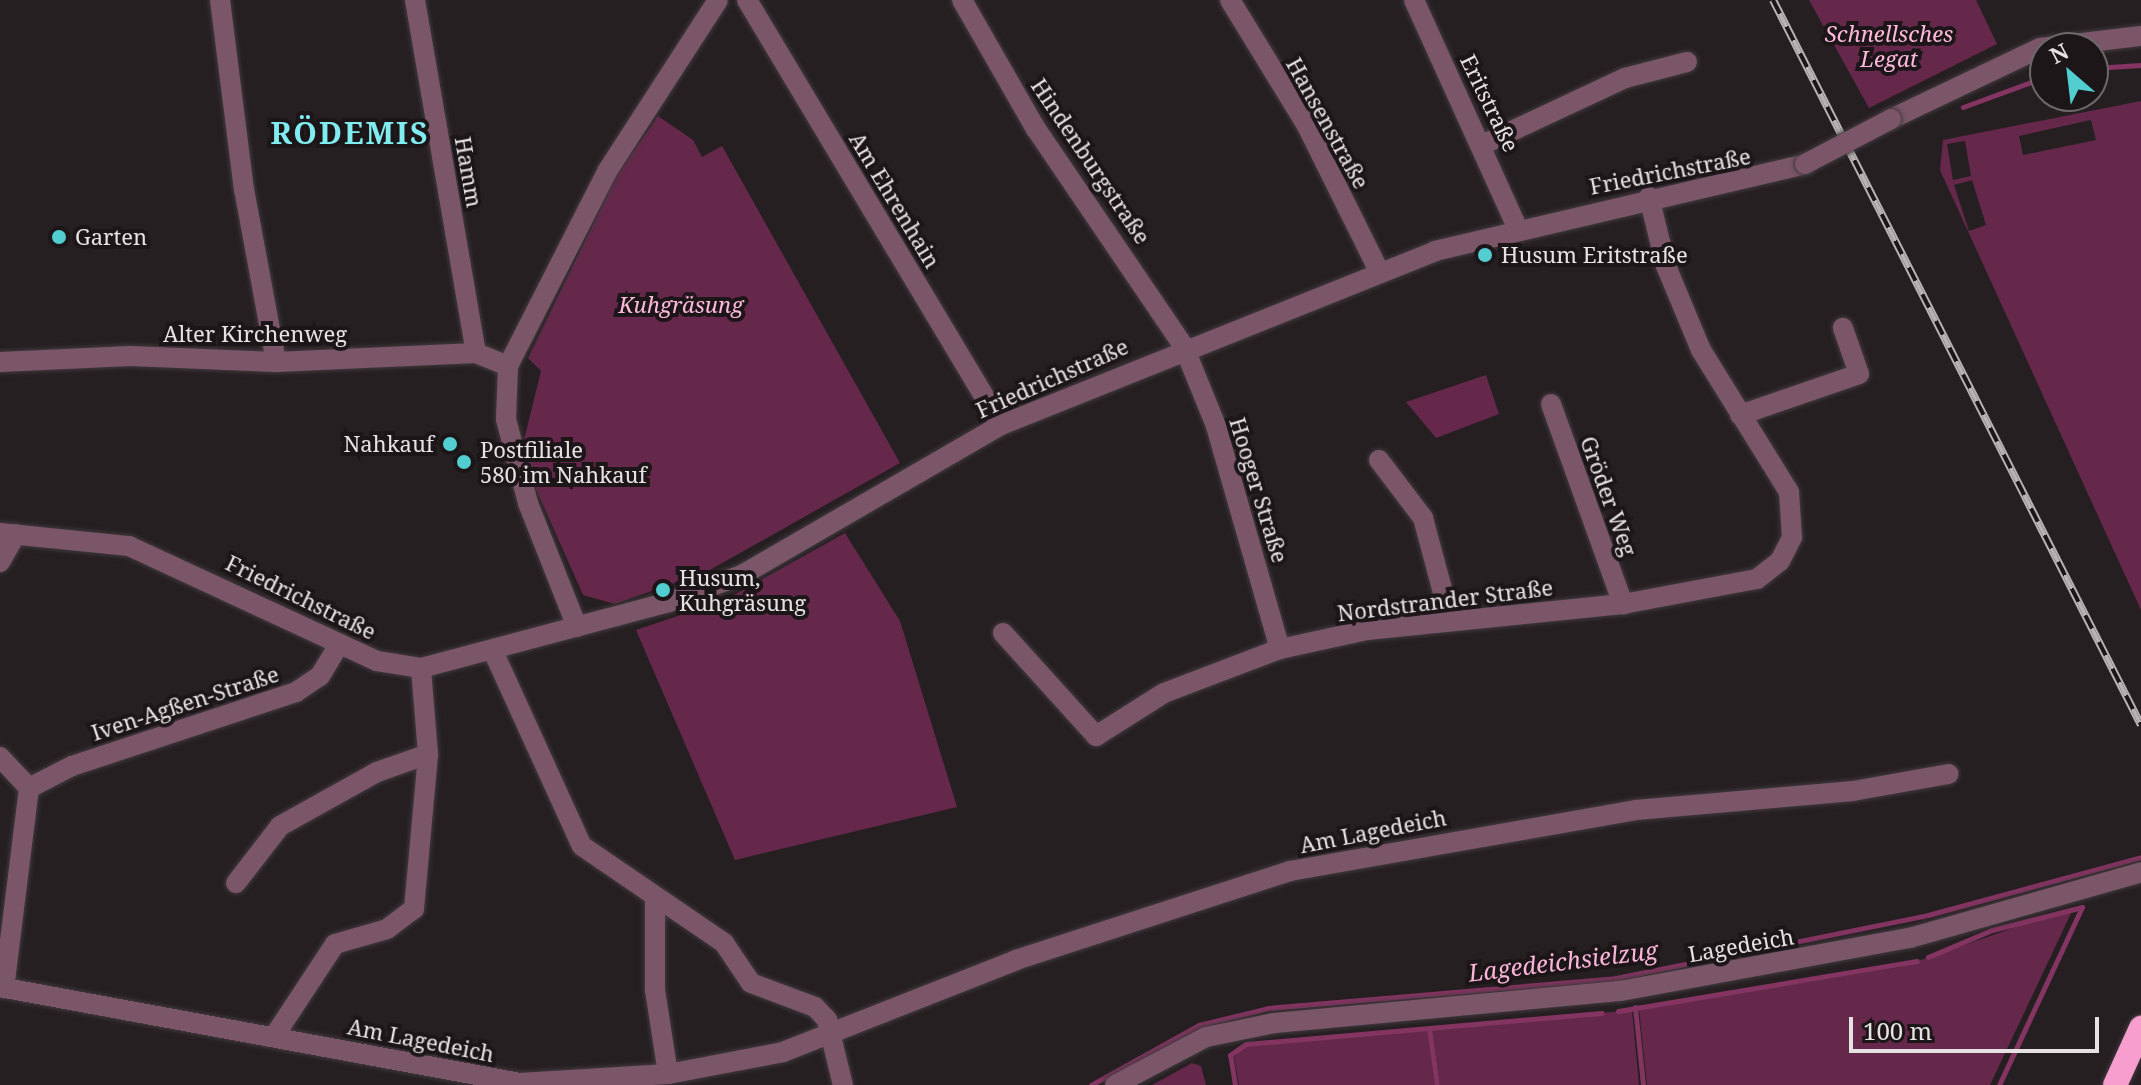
<!DOCTYPE html>
<html>
<head>
<meta charset="utf-8">
<style>
  body { margin:0 }
  #map { position:relative; width:2141px; height:1085px; overflow:hidden; background:#261f22; font-family:"Noto Serif",serif }
  div>[style] { position:absolute }
  .green>* { inset:0; background:#65284b }
  .stream>* { height:5px; margin:-2.5px; padding:0 2.5px; transform-origin:2.5px; border-radius:2.5px; background:#833461 }
  .roads { filter:drop-shadow(0 0 2px #413a3d) drop-shadow(0 0 2px #413a3d) }
  .minor>* { height:20px; margin:-10px; padding:0 10px; transform-origin:10px; border-radius:10px; background:#7b5669 }
  .highway>* { height:24px; margin:-12px; padding:0 12px; transform-origin:12px; border-radius:12px; background:#f89ece }
  .rail>* { height:8px; margin-top:-4px; transform-origin:0; background:repeating-linear-gradient(90deg,#1c1619 0 15px,#b7b2b4 0 30px); box-sizing:border-box; border-block:2px solid #b7b2b4 }
  .bridges { filter:drop-shadow(0 0 2px #413a3d) drop-shadow(0 0 2px #413a3d) }
  .minor-bridge>* { height:20px; margin:-10px; padding:0 10px; transform-origin:10px; border-radius:10px; background:#7b5669 }
  .dots>* { width:22px; height:22px; translate:-50% -50%; box-sizing:border-box; border:4px solid #1c1619; border-radius:50% }
  span { translate:-50% -50%; white-space:nowrap; text-align:center; line-height:1.15; -webkit-text-stroke:8px #1c1619; paint-order:stroke }
  .park-label { font-size:22px; color:#feb9db; font-style:italic }
  .street-label { font-size:22px; color:#e6e2e4 }
  .poi-label { font-size:22px; color:#e6e2e4 }
  .left { translate:0 -50%; text-align:left }
  .right { translate:-100% -50%; text-align:right }
  .water-label { font-size:24px; color:#fab5d8; font-style:italic }
  .district-label { font-size:30px; color:#80ecef; font-weight:700; letter-spacing:2px }
  .north { position:absolute; left:2029px; top:32px; width:80px; height:80px; box-sizing:border-box; background:#1c1619; border:2px solid #6d686a; border-radius:50%; rotate:332deg; font-size:22px; font-weight:700; line-height:32px; text-align:center; color:#e6e2e4 }
  .north::after { content:''; display:block; margin:auto; width:28px; height:36px; background:#52cdd0; clip-path:polygon(50% 0,100% 100%,50% 72%,0 100%) }
  .scale { position:absolute; left:1849px; top:1017px; width:250px; height:36px; box-sizing:border-box; border:4px solid #e6e2e4; border-top:0; padding-left:10px; font-size:24px; line-height:28px; white-space:nowrap; color:#e6e2e4; -webkit-text-stroke:6px #1c1619; paint-order:stroke }
</style>
</head>
<body>
<div id="map">
  <div class="green">
    <i style="clip-path:polygon(1809px 0,1976px 0,1997px 44px,1869px 108px)"></i>
    <i style="clip-path:polygon(evenodd,2141px 101px,2141px 610px,1940px 170px,1943px 140px,2141px 101px,2091px 120px,2096px 140px,2023px 155px,2019px 136px,2091px 120px,2141px 101px,1965px 141px,1971px 176px,1953px 180px,1947px 144px,1965px 141px,2141px 101px,1972px 180px,1986px 225px,1969px 231px,1954px 185px,1972px 180px)"></i>
    <i style="clip-path:polygon(658px 116px,693px 140px,702px 157px,722px 146px,900px 463px,708px 571px,615px 604px,583px 595px,531px 478px,522px 448px,541px 371px,528px 358px,617px 175px)"></i>
    <i style="clip-path:polygon(1486px 375px,1499px 414px,1436px 438px,1406px 402px)"></i>
    <i style="clip-path:polygon(845px 533px,900px 621px,957px 807px,735px 860px,636px 630px,725px 600px)"></i>
    <i style="clip-path:polygon(2074px 907px,1990px 1085px,1647px 1085px,1639px 1009px,1901px 967px)"></i>
    <i style="clip-path:polygon(1632px 1010px,1639px 1085px,1440px 1085px,1432px 1030px)"></i>
    <i style="clip-path:polygon(1428px 1029px,1435px 1085px,1239px 1085px,1234px 1057px,1243px 1047px)"></i>
    <i style="clip-path:polygon(1192px 1063px,1201px 1066px,1206px 1085px,1152px 1085px)"></i>
  </div>
  <div class="stream">
    <i style="left:2093px;top:68px;width:48px;rotate:-3.6deg"></i>
    <i style="left:1963px;top:107px;width:87px;rotate:-20.1deg"></i>
    <i style="left:1928px;top:957px;width:69px;rotate:-22.9deg"></i>
    <i style="left:1992px;top:930px;width:93px;rotate:-14.3deg"></i>
    <i style="left:2082px;top:907px;width:196px;rotate:115deg"></i>
    <i style="left:1635px;top:1007px;width:78px;rotate:84.1deg"></i>
    <i style="left:1618px;top:1011px;width:303px;rotate:-9.5deg"></i>
    <i style="left:1429px;top:1028px;width:58px;rotate:82deg"></i>
    <i style="left:1091px;top:1085px;width:124px;rotate:-29.1deg"></i>
    <i style="left:1199px;top:1025px;width:71px;rotate:-13.8deg"></i>
    <i style="left:1268px;top:1008px;width:349px;rotate:-4.9deg"></i>
    <i style="left:1616px;top:978px;width:318px;rotate:-11.4deg"></i>
    <i style="left:1928px;top:915px;width:221px;rotate:-15.2deg"></i>
    <i style="left:1235px;top:1085px;width:30px;rotate:-99deg"></i>
    <i style="left:1230px;top:1055px;width:19px;rotate:-35deg"></i>
    <i style="left:1246px;top:1044px;width:357px;rotate:-5deg"></i>
  </div>
  <div class="roads">
    <div class="minor">
      <i style="left:220px;top:0;width:191px;rotate:82.8deg"></i>
      <i style="left:244px;top:189px;width:176px;rotate:79.5deg"></i>
      <i style="left:415px;top:0;width:358px;rotate:80.2deg"></i>
      <i style="left:747px;top:0;width:495px;rotate:59.1deg"></i>
      <i style="left:962px;top:0;width:149px;rotate:60.2deg"></i>
      <i style="left:1036px;top:129px;width:263px;rotate:55.8deg"></i>
      <i style="left:1184px;top:347px;width:85px;rotate:67.9deg"></i>
      <i style="left:1216px;top:426px;width:232px;rotate:74deg"></i>
      <i style="left:1230px;top:0;width:145px;rotate:58.5deg"></i>
      <i style="left:1306px;top:124px;width:164px;rotate:63.6deg"></i>
      <i style="left:1414px;top:0;width:252px;rotate:65.6deg"></i>
      <i style="left:1891px;top:119px;width:165px;rotate:-25.5deg"></i>
      <i style="left:2040px;top:48px;width:102px;rotate:-6.8deg"></i>
      <i style="left:1484px;top:144px;width:156px;rotate:-25.1deg"></i>
      <i style="left:1625px;top:78px;width:64px;rotate:-14.5deg"></i>
      <i style="left:0;top:362px;width:130px;rotate:-2.6deg"></i>
      <i style="left:130px;top:356px;width:146px;rotate:2.4deg"></i>
      <i style="left:276px;top:362px;width:200px;rotate:-2.6deg"></i>
      <i style="left:476px;top:353px;width:35px;rotate:22deg"></i>
      <i style="left:1551px;top:404px;width:213px;rotate:70.2deg"></i>
      <i style="left:1740px;top:415px;width:126px;rotate:-19deg"></i>
      <i style="left:1859px;top:374px;width:49px;rotate:-109.2deg"></i>
      <i style="left:1379px;top:460px;width:73px;rotate:52.8deg"></i>
      <i style="left:1423px;top:518px;width:105px;rotate:75deg"></i>
      <i style="left:0;top:533px;width:130px;rotate:5.8deg"></i>
      <i style="left:129px;top:546px;width:273px;rotate:24.9deg"></i>
      <i style="left:377px;top:661px;width:45px;rotate:9deg"></i>
      <i style="left:421px;top:668px;width:257px;rotate:-14.9deg"></i>
      <i style="left:669px;top:602px;width:78px;rotate:-20.3deg"></i>
      <i style="left:742px;top:575px;width:299px;rotate:-30.1deg"></i>
      <i style="left:1001px;top:425px;width:468px;rotate:-21.8deg"></i>
      <i style="left:1435px;top:251px;width:380px;rotate:-13.2deg"></i>
      <i style="left:0;top:562px;width:32px;rotate:-60deg"></i>
      <i style="left:577px;top:627px;width:133px;rotate:-111.6deg"></i>
      <i style="left:528px;top:503px;width:87px;rotate:-104.7deg"></i>
      <i style="left:506px;top:419px;width:53px;rotate:-87.8deg"></i>
      <i style="left:508px;top:366px;width:220px;rotate:-63deg"></i>
      <i style="left:608px;top:170px;width:202px;rotate:-57.1deg"></i>
      <i style="left:1003px;top:633px;width:139px;rotate:47.9deg"></i>
      <i style="left:1096px;top:736px;width:80px;rotate:-32.3deg"></i>
      <i style="left:1164px;top:693px;width:124px;rotate:-20.8deg"></i>
      <i style="left:1280px;top:649px;width:89px;rotate:-12.3deg"></i>
      <i style="left:1367px;top:630px;width:257px;rotate:-5.8deg"></i>
      <i style="left:1623px;top:604px;width:136px;rotate:-10.6deg"></i>
      <i style="left:1757px;top:579px;width:29px;rotate:-38deg"></i>
      <i style="left:1780px;top:561px;width:27px;rotate:-63deg"></i>
      <i style="left:1792px;top:537px;width:45px;rotate:-93.8deg"></i>
      <i style="left:1789px;top:492px;width:167px;rotate:-121.8deg"></i>
      <i style="left:1701px;top:350px;width:91px;rotate:-112.6deg"></i>
      <i style="left:1666px;top:266px;width:71px;rotate:-103.8deg"></i>
      <i style="left:493px;top:651px;width:214px;rotate:65.5deg"></i>
      <i style="left:582px;top:846px;width:172px;rotate:34.3deg"></i>
      <i style="left:724px;top:943px;width:48px;rotate:56deg"></i>
      <i style="left:751px;top:983px;width:68px;rotate:20.6deg"></i>
      <i style="left:815px;top:1007px;width:18px;rotate:47deg"></i>
      <i style="left:827px;top:1020px;width:67px;rotate:76.2deg"></i>
      <i style="left:0;top:757px;width:42px;rotate:46.9deg"></i>
      <i style="left:29px;top:788px;width:202px;rotate:97.1deg"></i>
      <i style="left:29px;top:788px;width:48px;rotate:-27.1deg"></i>
      <i style="left:72px;top:766px;width:236px;rotate:-18.3deg"></i>
      <i style="left:296px;top:692px;width:29px;rotate:-34deg"></i>
      <i style="left:320px;top:676px;width:37px;rotate:-59deg"></i>
      <i style="left:236px;top:883px;width:72px;rotate:-52.3deg"></i>
      <i style="left:280px;top:826px;width:111px;rotate:-29.1deg"></i>
      <i style="left:377px;top:772px;width:54px;rotate:-19.4deg"></i>
      <i style="left:655px;top:902px;width:88px;rotate:90deg"></i>
      <i style="left:655px;top:990px;width:85px;rotate:81.2deg"></i>
      <i style="left:0;top:987px;width:529px;rotate:10.46deg"></i>
      <i style="left:520px;top:1083px;width:148px;rotate:-3.5deg"></i>
      <i style="left:668px;top:1074px;width:117px;rotate:-10.8deg"></i>
      <i style="left:783px;top:1052px;width:251px;rotate:-21.5deg"></i>
      <i style="left:1016px;top:960px;width:288px;rotate:-18deg"></i>
      <i style="left:1290px;top:871px;width:351px;rotate:-10deg"></i>
      <i style="left:1636px;top:810px;width:218px;rotate:-5deg"></i>
      <i style="left:1853px;top:791px;width:97px;rotate:-10.1deg"></i>
      <i style="left:275px;top:1035px;width:109px;rotate:-56.6deg"></i>
      <i style="left:335px;top:944px;width:54px;rotate:-16.1deg"></i>
      <i style="left:387px;top:929px;width:34px;rotate:-37deg"></i>
      <i style="left:414px;top:909px;width:156px;rotate:-84.8deg"></i>
      <i style="left:428px;top:754px;width:86px;rotate:-94.7deg"></i>
      <i style="left:1115px;top:1085px;width:103px;rotate:-27.8deg"></i>
      <i style="left:1206px;top:1037px;width:69px;rotate:-11.6deg"></i>
      <i style="left:1274px;top:1023px;width:347px;rotate:-5.3deg"></i>
      <i style="left:1620px;top:991px;width:295px;rotate:-10.4deg"></i>
      <i style="left:1910px;top:938px;width:240px;rotate:-15.9deg"></i>
    </div>
    <div class="highway">
      <i style="left:2115px;top:1085px;width:63px;rotate:-65.5deg"></i>
    </div>
  </div>
  <div class="rail">
    <i style="left:1773px;top:0;width:813px;rotate:63.09deg"></i>
  </div>
  <div class="bridges">
    <div class="minor-bridge">
      <i style="left:1805px;top:164px;width:97px;rotate:-27.6deg"></i>
    </div>
  </div>
  <div class="dots">
    <i style="left:59px;top:237px;background:#52cdd0"></i>
    <i style="left:1485px;top:255px;background:#52cdd0"></i>
    <i style="left:450px;top:444px;background:#52cdd0"></i>
    <i style="left:464px;top:462px;background:#52cdd0"></i>
    <i style="left:663px;top:590px;background:#52cdd0"></i>
  </div>
  <div class="park-label">
    <span style="left:1889px;top:46px">Schnellsches<br>Legat</span>
    <span style="left:681px;top:305px">Kuhgräsung</span>
  </div>
  <div class="street-label">
    <span style="left:1490px;top:103px;rotate:64deg">Eritstraße</span>
    <span style="left:1328px;top:123px;rotate:61deg">Hansenstraße</span>
    <span style="left:1091px;top:161px;rotate:56deg">Hindenburgstraße</span>
    <span style="left:1670px;top:171px;rotate:-11deg">Friedrichstraße</span>
    <span style="left:469px;top:172px;rotate:80deg">Hamm</span>
    <span style="left:895px;top:200px;rotate:59deg">Am Ehrenhain</span>
    <span style="left:255px;top:334px">Alter Kirchenweg</span>
    <span style="left:1052px;top:378px;rotate:-24deg">Friedrichstraße</span>
    <span style="left:1259px;top:490px;rotate:73deg">Hooger Straße</span>
    <span style="left:1609px;top:496px;rotate:70deg">Gröder Weg</span>
    <span style="left:301px;top:597px;rotate:26deg">Friedrichstraße</span>
    <span style="left:1445px;top:600px;rotate:-7deg">Nordstrander Straße</span>
    <span style="left:185px;top:703px;rotate:-18deg">Iven-Agßen-Straße</span>
    <span style="left:1373px;top:831px;rotate:-11deg">Am Lagedeich</span>
    <span style="left:1741px;top:945px;rotate:-10deg">Lagedeich</span>
    <span style="left:421px;top:1040px;rotate:11deg">Am Lagedeich</span>
  </div>
  <div class="poi-label">
    <span class="left" style="left:75px;top:237px">Garten</span>
    <span class="left" style="left:1501px;top:255px">Husum Eritstraße</span>
    <span class="right" style="left:434px;top:444px">Nahkauf</span>
    <span class="left" style="left:480px;top:462px">Postfiliale<br>580 im Nahkauf</span>
    <span class="left" style="left:679px;top:590px">Husum,<br>Kuhgräsung</span>
  </div>
  <div class="water-label">
    <span style="left:1563px;top:961px;rotate:-7deg">Lagedeichsielzug</span>
  </div>
  <div class="district-label">
    <span style="left:350px;top:133px">RÖDEMIS</span>
  </div>
  <div class="north">N</div>
  <div class="scale">100 m</div>
</div>
</body>
</html>
